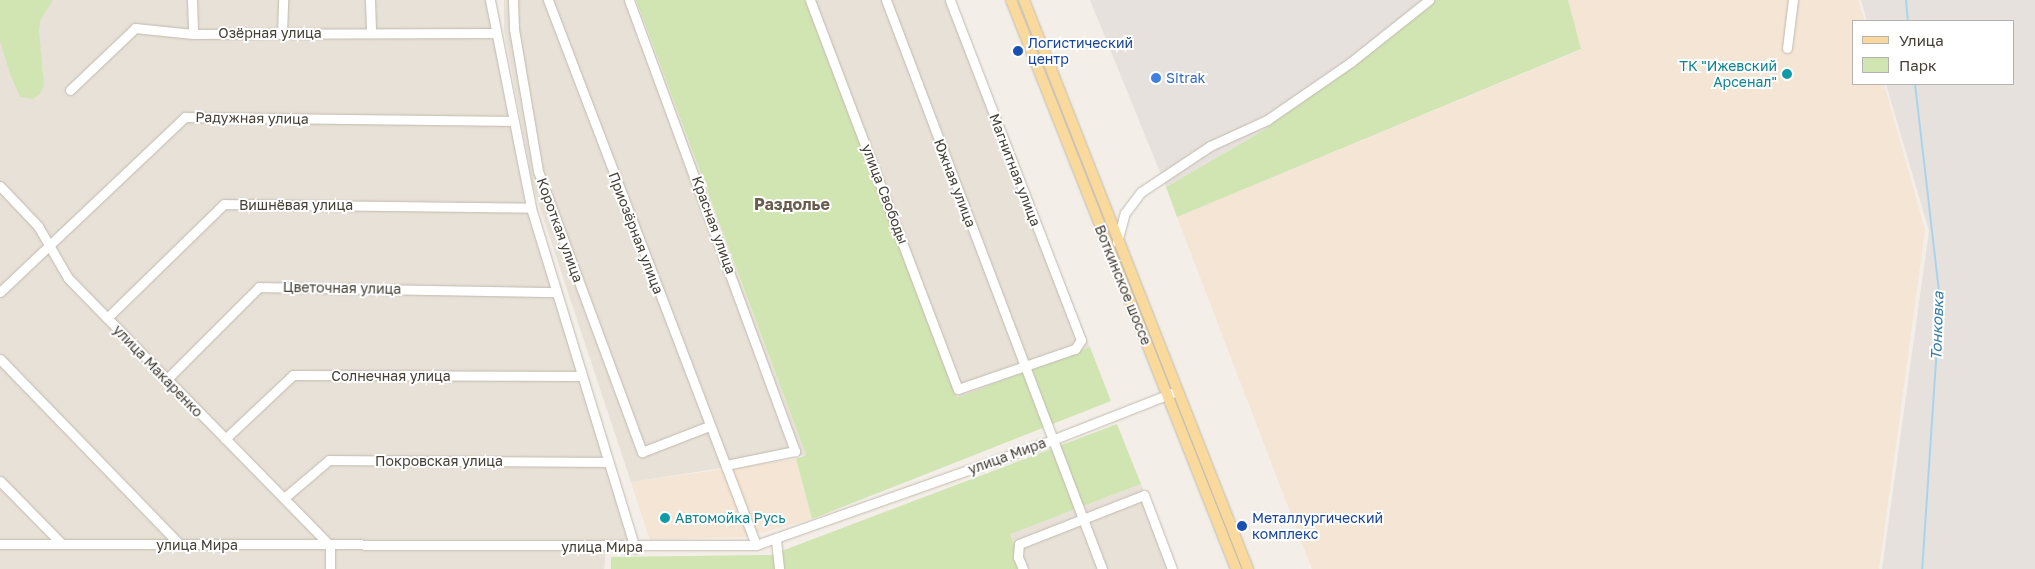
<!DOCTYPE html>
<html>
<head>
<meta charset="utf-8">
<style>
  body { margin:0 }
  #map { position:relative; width:2035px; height:569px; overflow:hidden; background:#f3efe8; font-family:"Golos Text",sans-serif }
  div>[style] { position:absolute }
  .residential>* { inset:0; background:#e7e1d7 }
  .commercial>* { inset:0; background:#f4e5d5 }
  .industrial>* { inset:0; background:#e6e1dd }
  .green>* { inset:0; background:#d1e5b3 }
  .stream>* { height:2px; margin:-1px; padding:0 1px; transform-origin:1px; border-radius:1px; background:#a8d4ed }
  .roads { filter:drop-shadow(0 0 1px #c1baae) drop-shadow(0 0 1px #c1baae) }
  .minor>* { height:9px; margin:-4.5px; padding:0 4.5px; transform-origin:4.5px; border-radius:4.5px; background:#fff }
  .major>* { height:10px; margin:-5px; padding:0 5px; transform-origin:5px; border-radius:5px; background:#f9d99c }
  .dots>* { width:14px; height:14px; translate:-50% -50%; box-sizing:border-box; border:2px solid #fff; border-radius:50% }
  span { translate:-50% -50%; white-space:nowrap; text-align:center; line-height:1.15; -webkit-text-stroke:4px #fff; paint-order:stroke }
  .street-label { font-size:14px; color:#464037 }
  .transit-label { font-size:14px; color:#164399 }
  .left { translate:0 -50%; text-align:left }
  .culture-label { font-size:14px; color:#0d838f }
  .right { translate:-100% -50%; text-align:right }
  .shop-label { font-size:14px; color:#366cbe }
  .water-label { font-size:15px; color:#347ba5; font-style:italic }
  .quarter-label { font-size:16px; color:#695d4f; font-weight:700 }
  .legend { position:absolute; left:1852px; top:20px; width:162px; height:65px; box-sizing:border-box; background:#fff; border:1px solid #b5b3af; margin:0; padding:6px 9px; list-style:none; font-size:15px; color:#464037 }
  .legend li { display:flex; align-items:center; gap:10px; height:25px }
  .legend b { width:25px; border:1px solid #b5b3af }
</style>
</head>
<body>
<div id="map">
  <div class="residential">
    <i style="clip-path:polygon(0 0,490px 0,531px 208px,635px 548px,606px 548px,604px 569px,0 569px)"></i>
    <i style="clip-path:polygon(504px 0,635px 0,806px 455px,631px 482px,533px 187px,504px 30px)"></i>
    <i style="clip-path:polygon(806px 0,952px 0,1090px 347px,957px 399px)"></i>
    <i style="clip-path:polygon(1141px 484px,1174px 569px,1023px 569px,1009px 534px)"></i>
  </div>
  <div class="commercial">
    <i style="clip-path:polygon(1568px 0,1858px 0,1865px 21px,1854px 21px,1854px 84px,1884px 84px,1925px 230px,1879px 569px,1312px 569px,1177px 217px,1580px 50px)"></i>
    <i style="clip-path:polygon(796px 459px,812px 519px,744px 537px,650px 540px,631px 482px)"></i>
  </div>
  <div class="industrial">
    <i style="clip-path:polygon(1090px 0,1431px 0,1264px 130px,1166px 187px)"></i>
    <i style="clip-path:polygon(1861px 0,2035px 0,2035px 569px,1882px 569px,1929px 231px,1886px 84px,2014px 84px,2014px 21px,1867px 21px)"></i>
  </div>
  <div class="green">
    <i style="clip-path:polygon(0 0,53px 0,41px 19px,39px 31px,44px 86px,40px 94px,33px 99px,20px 97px,10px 74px,0 41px)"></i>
    <i style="clip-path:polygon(636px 0,805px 0,957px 398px,1090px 347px,1111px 401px,812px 519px,796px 459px,806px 455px)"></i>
    <i style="clip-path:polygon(1431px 0,1568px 0,1581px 49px,1177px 217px,1166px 187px,1264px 130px)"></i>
    <i style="clip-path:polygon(1117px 424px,1141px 484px,1010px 534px,1023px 569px,611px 569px,611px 557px,771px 555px)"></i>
  </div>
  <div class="stream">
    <i style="left:1906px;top:0;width:21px;rotate:85deg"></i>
    <i style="left:1915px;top:84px;width:218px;rotate:83.4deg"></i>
    <i style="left:1940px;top:301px;width:269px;rotate:93.8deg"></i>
  </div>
  <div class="roads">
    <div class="minor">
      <i style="left:192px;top:0;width:34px;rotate:88deg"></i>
      <i style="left:370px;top:0;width:32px;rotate:88deg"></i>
      <i style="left:490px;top:0;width:212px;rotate:78.8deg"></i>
      <i style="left:531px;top:208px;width:356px;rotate:73deg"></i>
      <i style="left:513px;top:0;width:29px;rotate:88deg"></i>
      <i style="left:514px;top:29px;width:144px;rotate:80.4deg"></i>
      <i style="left:538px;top:171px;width:300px;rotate:69.7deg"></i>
      <i style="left:642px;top:452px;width:72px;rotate:-21.2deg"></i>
      <i style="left:548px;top:0;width:583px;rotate:69.11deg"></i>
      <i style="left:629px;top:0;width:481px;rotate:69.8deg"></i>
      <i style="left:795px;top:451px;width:70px;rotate:168.5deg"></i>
      <i style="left:810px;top:0;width:416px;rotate:69.2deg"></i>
      <i style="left:958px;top:389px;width:124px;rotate:-18.9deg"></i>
      <i style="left:1075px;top:349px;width:11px;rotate:-56deg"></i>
      <i style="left:1081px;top:340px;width:364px;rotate:-111.1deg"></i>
      <i style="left:886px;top:0;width:609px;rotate:69.21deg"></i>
      <i style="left:282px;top:34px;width:34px;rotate:-88deg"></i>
      <i style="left:1787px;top:48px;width:48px;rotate:-82.9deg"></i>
      <i style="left:70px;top:90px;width:90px;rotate:-43.6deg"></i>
      <i style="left:135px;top:28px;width:58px;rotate:5.9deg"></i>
      <i style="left:193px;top:34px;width:302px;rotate:-0.2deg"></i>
      <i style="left:0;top:186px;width:55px;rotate:46.5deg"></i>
      <i style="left:38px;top:226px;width:60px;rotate:60deg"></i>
      <i style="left:68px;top:278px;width:375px;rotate:45.6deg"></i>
      <i style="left:1117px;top:242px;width:30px;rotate:-75deg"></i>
      <i style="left:1125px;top:213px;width:26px;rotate:-53deg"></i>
      <i style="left:1141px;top:192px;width:83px;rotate:-33.7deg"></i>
      <i style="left:1210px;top:146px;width:63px;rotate:-24.5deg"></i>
      <i style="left:1267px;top:120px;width:102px;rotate:-34.6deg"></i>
      <i style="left:1351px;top:62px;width:100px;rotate:-38.5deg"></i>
      <i style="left:0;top:292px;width:255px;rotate:-43.4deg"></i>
      <i style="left:185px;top:117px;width:328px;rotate:0.7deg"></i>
      <i style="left:107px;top:318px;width:163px;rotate:-44.3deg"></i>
      <i style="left:224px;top:204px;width:307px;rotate:0.7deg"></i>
      <i style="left:0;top:359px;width:259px;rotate:45.9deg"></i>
      <i style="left:167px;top:379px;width:130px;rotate:-45deg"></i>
      <i style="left:259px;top:287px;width:297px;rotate:1deg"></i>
      <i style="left:225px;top:439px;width:93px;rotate:-43.3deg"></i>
      <i style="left:293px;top:375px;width:288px;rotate:0.2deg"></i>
      <i style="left:0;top:481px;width:88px;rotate:45.5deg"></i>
      <i style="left:284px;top:498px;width:59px;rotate:-40.2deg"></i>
      <i style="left:329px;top:460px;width:278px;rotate:0.4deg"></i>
      <i style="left:776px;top:540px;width:29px;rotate:84deg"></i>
      <i style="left:0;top:544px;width:756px;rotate:0.08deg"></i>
      <i style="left:756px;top:545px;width:314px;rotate:-19.5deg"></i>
      <i style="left:1052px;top:440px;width:134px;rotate:-21.4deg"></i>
      <i style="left:330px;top:569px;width:23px;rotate:-90deg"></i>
      <i style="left:1023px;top:569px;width:13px;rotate:-113deg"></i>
      <i style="left:1018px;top:557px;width:13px;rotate:-86deg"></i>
      <i style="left:1019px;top:544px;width:134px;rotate:-21.4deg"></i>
      <i style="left:1144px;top:495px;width:79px;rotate:69.3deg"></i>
    </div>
    <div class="major">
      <i style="left:1011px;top:0;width:612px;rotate:68.42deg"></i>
      <i style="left:1024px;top:0;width:612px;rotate:68.51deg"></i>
    </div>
  </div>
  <div class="dots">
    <i style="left:1018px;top:51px;background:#1a4fb4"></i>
    <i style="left:1787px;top:74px;background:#0f9aa8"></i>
    <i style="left:1156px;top:78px;background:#3f7fe0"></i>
    <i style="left:665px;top:518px;background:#0f9aa8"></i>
    <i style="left:1242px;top:526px;background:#1a4fb4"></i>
  </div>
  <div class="street-label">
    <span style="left:270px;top:33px">Озёрная улица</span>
    <span style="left:252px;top:118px;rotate:1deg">Радужная улица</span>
    <span style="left:1015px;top:170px;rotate:69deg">Магнитная улица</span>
    <span style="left:955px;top:183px;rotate:69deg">Южная улица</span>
    <span style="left:885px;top:194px;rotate:69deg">улица Свободы</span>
    <span style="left:296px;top:205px">Вишнёвая улица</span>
    <span style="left:714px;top:225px;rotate:70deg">Красная улица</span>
    <span style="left:560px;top:230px;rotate:70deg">Короткая улица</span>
    <span style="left:636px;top:233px;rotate:69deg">Приозёрная улица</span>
    <span style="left:1123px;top:285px;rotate:68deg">Воткинское шоссе</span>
    <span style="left:342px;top:288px;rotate:1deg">Цветочная улица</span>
    <span style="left:158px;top:371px;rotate:46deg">улица Макаренко</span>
    <span style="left:391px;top:376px">Солнечная улица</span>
    <span style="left:1007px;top:456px;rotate:-20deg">улица Мира</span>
    <span style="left:439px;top:461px">Покровская улица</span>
    <span style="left:197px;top:545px">улица Мира</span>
    <span style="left:602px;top:547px">улица Мира</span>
  </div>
  <div class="transit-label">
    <span class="left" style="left:1028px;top:51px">Логистический<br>центр</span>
    <span class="left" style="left:1252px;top:526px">Металлургический<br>комплекс</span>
  </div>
  <div class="culture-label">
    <span class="right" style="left:1777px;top:74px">ТК "Ижевский<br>Арсенал"</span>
    <span class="left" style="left:675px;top:518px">Автомойка Русь</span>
  </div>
  <div class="shop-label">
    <span class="left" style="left:1166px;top:78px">Sitrak</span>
  </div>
  <div class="water-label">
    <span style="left:1937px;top:326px;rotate:-88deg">Тонковка</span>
  </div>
  <div class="quarter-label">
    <span style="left:792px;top:204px">Раздолье</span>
  </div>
  <ul class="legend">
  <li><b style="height:6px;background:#f9d99c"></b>Улица</li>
  <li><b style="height:14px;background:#d1e5b3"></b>Парк</li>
  </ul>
</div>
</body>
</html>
